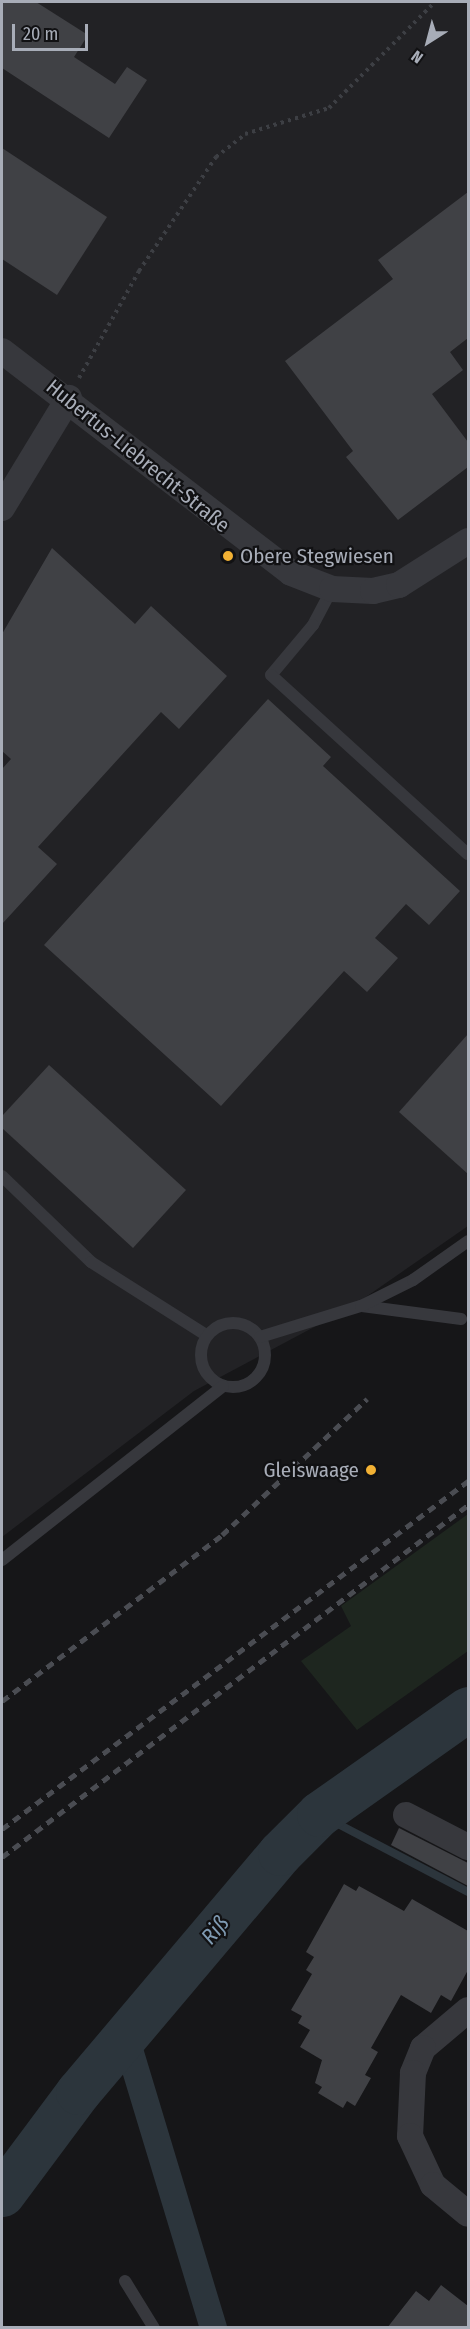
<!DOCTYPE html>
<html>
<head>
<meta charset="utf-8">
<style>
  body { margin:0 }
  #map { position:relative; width:470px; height:2329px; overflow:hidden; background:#161618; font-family:"Fira Sans Condensed",sans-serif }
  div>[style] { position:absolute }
  .built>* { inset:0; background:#222225 }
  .green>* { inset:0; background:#1e261f }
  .stream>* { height:8px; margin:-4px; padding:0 4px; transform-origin:4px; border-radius:4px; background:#2c353c }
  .canal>* { height:27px; margin:-13.5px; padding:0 13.5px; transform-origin:13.5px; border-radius:13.5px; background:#2c353c }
  .river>* { height:45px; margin:-22.5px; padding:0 22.5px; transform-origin:22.5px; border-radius:22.5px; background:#2c353c }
  .building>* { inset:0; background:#404145 }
  .path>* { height:4px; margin-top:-2px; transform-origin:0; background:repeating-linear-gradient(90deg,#3d3f44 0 3px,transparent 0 7.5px) }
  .lane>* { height:12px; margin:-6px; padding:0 6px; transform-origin:6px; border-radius:6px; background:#37383d }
  .lane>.ring { margin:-6px; padding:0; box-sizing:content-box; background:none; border:12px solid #37383d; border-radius:50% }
  .street>* { height:26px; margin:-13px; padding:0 13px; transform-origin:13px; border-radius:13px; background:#37383d }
  .rail>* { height:4.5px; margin-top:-2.25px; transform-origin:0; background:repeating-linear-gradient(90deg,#4a4c52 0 8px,transparent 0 14px) }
  .dots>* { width:16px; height:16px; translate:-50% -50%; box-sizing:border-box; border:3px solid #111113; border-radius:50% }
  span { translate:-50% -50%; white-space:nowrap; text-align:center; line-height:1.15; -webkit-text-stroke:4.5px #111113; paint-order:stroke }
  .street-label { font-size:21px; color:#a8adb8 }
  .poi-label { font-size:21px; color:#a8adb8 }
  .left { translate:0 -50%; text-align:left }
  .right { translate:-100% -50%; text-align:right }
  .water-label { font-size:22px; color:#7f9bb3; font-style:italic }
  .frame { position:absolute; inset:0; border:3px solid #a8adb8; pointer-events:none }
  .north { position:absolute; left:398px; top:12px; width:60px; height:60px; -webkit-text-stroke:4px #111113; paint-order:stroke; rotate:216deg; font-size:16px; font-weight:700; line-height:24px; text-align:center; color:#a8adb8 }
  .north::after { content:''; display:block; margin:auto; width:21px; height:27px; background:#a8adb8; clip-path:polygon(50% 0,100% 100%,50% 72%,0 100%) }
  .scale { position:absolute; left:12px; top:24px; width:76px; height:27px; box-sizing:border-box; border:3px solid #a8adb8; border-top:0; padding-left:8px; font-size:18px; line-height:21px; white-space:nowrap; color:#a8adb8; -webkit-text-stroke:4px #111113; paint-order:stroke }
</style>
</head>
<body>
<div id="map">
  <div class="built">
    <i style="clip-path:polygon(2px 2px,468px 2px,468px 1226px,350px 1308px,194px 1391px,2px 1537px)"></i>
  </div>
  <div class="green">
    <i style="clip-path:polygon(468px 1514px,468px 1651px,357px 1730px,301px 1661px,351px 1626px,341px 1606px)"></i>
  </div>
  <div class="stream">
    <i style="left:319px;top:1814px;width:168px;rotate:27.6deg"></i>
  </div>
  <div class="canal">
    <i style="left:125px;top:2036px;width:305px;rotate:73.2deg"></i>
  </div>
  <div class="river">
    <i style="left:2px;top:2194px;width:127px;rotate:-53.3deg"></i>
    <i style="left:78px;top:2092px;width:313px;rotate:-49.8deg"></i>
    <i style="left:280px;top:1853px;width:55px;rotate:-45deg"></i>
    <i style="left:319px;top:1814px;width:182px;rotate:-35.2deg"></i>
  </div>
  <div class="building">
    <i style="clip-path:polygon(2px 2px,36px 2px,88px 35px,74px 57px,115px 84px,127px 67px,147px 80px,109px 138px,2px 68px)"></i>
    <i style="clip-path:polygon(2px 148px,107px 217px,57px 295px,2px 259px)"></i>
    <i style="clip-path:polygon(468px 192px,468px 338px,450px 352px,463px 370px,432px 394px,468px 442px,468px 467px,398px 520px,346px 457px,353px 451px,285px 361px,393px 279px,378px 260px)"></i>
    <i style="clip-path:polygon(52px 548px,135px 624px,151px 606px,227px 676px,179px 729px,161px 712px,38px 847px,57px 864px,2px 924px,2px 769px,11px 759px,2px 751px,2px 634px)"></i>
    <i style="clip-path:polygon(268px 699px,331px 757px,323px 766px,460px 891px,429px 925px,406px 904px,375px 938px,398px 958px,367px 992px,344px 971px,221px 1106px,44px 945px)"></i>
    <i style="clip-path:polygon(468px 1034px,468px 1174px,399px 1112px)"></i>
    <i style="clip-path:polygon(49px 1065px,186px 1190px,133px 1248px,2px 1128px,2px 1116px)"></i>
    <i style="clip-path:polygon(399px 1828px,468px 1863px,468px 1886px,391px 1845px)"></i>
    <i style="clip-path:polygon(344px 1884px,356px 1891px,359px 1886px,404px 1911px,412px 1899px,468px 1931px,468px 1970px,451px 2001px,441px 1995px,431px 2013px,401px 1995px,371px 2048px,378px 2052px,365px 2075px,371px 2078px,355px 2106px,347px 2101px,343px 2108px,318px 2093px,322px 2087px,315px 2083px,322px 2060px,300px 2047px,310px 2030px,298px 2023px,302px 2016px,291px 2010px,312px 1974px,306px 1970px,314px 1957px,306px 1952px)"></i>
    <i style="clip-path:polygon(441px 2285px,468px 2306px,468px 2328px,387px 2328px,416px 2291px,429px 2301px)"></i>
  </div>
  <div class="path">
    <i style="left:79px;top:378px;width:123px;rotate:-60.7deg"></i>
    <i style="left:139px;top:271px;width:138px;rotate:-56deg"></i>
    <i style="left:216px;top:157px;width:37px;rotate:-38deg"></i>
    <i style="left:245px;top:134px;width:88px;rotate:-17.2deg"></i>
    <i style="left:329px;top:108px;width:150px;rotate:-45deg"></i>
  </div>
  <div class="lane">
    <i style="left:332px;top:589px;width:41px;rotate:117.8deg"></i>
    <i style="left:313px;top:625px;width:65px;rotate:130deg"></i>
    <i style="left:271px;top:675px;width:266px;rotate:42.3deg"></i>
    <i style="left:2px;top:1176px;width:124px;rotate:44deg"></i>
    <i style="left:91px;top:1262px;width:136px;rotate:32.4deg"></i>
    <i style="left:362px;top:1306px;width:100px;rotate:7.5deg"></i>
    <i class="ring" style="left:201px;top:1323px;width:52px;height:52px"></i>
    <i style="left:260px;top:1337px;width:106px;rotate:-17.1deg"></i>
    <i style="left:361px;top:1306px;width:58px;rotate:-26.6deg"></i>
    <i style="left:413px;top:1280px;width:67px;rotate:-35.3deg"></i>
    <i style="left:2px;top:1560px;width:281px;rotate:-38.2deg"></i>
    <i style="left:125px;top:2281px;width:55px;rotate:58.3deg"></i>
  </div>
  <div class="street">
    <i style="left:2px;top:351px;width:364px;rotate:37.5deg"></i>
    <i style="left:291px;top:573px;width:44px;rotate:21.3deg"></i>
    <i style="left:332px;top:589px;width:41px;rotate:2.8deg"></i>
    <i style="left:373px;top:591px;width:27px;rotate:-13deg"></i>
    <i style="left:399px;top:585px;width:82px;rotate:-32.5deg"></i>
    <i style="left:2px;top:508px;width:129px;rotate:-58.7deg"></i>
    <i style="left:406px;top:1815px;width:70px;rotate:27.3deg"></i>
    <i style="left:468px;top:2010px;width:59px;rotate:139.8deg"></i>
    <i style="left:423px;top:2048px;width:27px;rotate:112deg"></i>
    <i style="left:413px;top:2073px;width:63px;rotate:92.7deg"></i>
    <i style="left:410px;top:2136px;width:54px;rotate:64.9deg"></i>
    <i style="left:433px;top:2185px;width:45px;rotate:39.6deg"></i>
  </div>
  <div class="rail">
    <i style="left:2px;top:1701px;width:276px;rotate:-37deg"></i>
    <i style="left:222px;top:1535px;width:199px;rotate:-43.2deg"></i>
    <i style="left:2px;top:1829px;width:582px;rotate:-36.75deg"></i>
    <i style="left:2px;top:1857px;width:584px;rotate:-37.07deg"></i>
  </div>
  <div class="dots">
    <i style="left:228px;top:556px;background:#f2b134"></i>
    <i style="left:371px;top:1470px;background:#f2b134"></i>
  </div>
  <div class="street-label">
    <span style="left:138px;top:456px;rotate:39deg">Hubertus-Liebrecht-Straße</span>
  </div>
  <div class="poi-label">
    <span class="left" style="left:240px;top:556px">Obere Stegwiesen</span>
    <span class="right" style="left:359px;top:1470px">Gleiswaage</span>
  </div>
  <div class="water-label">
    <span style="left:215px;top:1930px;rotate:-50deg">Riß</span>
  </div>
  <div class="frame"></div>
  <div class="north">N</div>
  <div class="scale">20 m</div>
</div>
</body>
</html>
